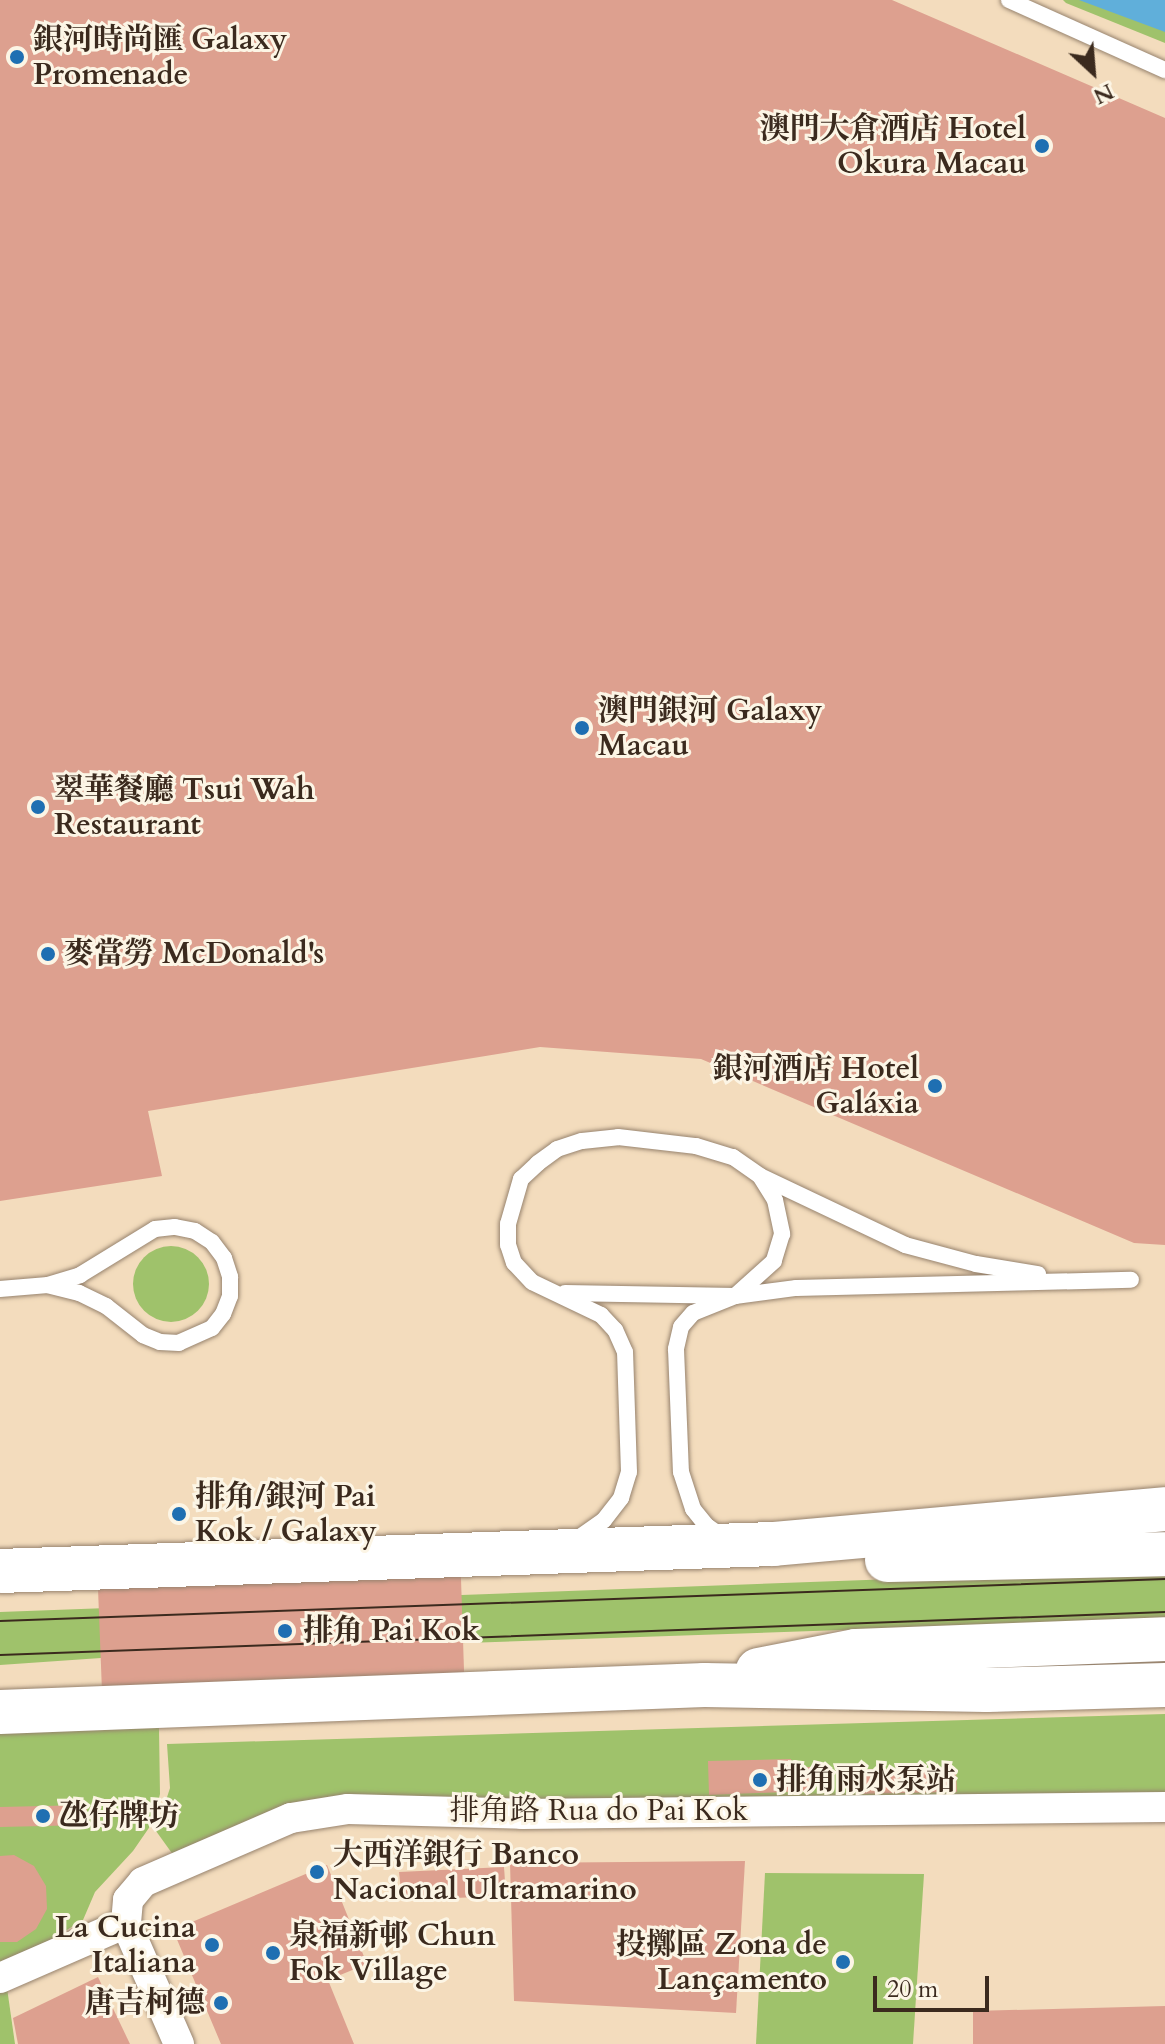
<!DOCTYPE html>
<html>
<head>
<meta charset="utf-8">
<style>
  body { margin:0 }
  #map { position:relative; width:1165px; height:2044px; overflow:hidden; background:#f3dcbd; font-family:Cardo,"Noto Serif SC",serif }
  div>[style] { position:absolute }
  .green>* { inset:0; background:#9fc26b }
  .round { border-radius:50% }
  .water>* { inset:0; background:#60afda }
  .building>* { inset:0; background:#dda08f }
  .roads { filter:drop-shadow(0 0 2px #97836e) drop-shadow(0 0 2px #97836e) }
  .service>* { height:16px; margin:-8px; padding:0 8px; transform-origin:8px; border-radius:8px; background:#fff }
  .minor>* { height:30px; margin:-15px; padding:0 15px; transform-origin:15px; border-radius:15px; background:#fff }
  .primary>* { height:44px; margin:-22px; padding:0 22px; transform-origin:22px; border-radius:22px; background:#fff }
  .tram>* { height:2px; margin:-1px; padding:0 1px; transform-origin:1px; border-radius:1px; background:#3b2a1e }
  .dots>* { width:22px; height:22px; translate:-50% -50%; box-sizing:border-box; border:4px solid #fcf5e5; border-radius:50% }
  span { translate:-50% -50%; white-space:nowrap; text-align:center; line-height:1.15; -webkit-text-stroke:6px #fcf5e5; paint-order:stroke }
  .poi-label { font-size:30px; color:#3b2a1e; font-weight:700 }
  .left { translate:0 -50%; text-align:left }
  .right { translate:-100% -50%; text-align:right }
  .street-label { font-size:30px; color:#3b2a1e }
  .north { position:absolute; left:1053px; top:32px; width:80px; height:80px; -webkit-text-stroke:6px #fcf5e5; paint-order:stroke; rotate:154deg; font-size:22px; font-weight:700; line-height:32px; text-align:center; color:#3b2a1e }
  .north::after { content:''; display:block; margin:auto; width:28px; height:36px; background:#3b2a1e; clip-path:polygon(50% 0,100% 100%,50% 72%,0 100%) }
  .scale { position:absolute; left:873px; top:1976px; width:116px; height:36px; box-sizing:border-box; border:4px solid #3b2a1e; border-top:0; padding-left:10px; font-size:24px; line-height:28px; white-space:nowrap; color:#3b2a1e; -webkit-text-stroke:6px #fcf5e5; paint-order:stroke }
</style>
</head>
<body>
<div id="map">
  <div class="green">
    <i style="clip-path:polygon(1063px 0,1165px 0,1165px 43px,1066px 3px)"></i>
    <i class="round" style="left:133px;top:1246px;width:76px;height:76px"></i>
    <i style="clip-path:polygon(1165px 1569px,1165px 1619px,173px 1653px,0 1665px,0 1612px)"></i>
    <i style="clip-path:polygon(1165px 1714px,1165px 1793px,341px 1807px,179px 1863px,156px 1831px,170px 1788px,167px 1744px)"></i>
    <i style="clip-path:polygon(159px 1728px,160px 1794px,153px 1822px,133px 1851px,95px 1892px,83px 1920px,44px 1944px,0 1963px,0 1731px)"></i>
    <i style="clip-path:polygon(765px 1873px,924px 1874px,913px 2044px,756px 2044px)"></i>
    <i style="clip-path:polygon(7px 1988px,15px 2044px,0 2044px,0 1991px)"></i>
  </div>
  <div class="water">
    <i style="clip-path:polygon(1079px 0,1165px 0,1165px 32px)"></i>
  </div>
  <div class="building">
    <i style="clip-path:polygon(0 0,892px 0,1165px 118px,1165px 1245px,1134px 1243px,701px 1059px,540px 1047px,148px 1111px,162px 1176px,0 1201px)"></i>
    <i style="clip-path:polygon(460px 1548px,465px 1701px,103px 1717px,97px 1563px)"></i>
    <i style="clip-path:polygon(791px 1759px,792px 1768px,810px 1767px,811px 1791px,709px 1795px,708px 1761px)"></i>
    <i style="clip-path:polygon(858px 1769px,956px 1769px,957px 1792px,859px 1794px)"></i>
    <i style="clip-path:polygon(87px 1805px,87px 1825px,0 1827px,0 1807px)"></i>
    <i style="clip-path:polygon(14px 1855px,34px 1866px,46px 1886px,47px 1909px,36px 1929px,17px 1942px,0 1942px,0 1856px)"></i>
    <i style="clip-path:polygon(745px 1861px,736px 2013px,514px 2001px,510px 1863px)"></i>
    <i style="clip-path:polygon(327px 1865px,367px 1964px,328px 1980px,354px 2044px,221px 2044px,173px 1930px)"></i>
    <i style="clip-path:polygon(504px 1867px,506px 1896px,402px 1900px,399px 1872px)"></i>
    <i style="clip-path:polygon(98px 1977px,130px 2044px,18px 2044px,13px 2018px)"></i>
    <i style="clip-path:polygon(1165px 2006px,1165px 2044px,973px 2044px,973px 2011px)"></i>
  </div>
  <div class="roads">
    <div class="service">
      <i style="left:1009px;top:0;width:171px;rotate:24.2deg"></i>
      <i style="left:760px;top:1176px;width:161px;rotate:25.4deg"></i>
      <i style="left:905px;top:1245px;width:73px;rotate:15deg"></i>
      <i style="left:976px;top:1264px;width:63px;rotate:9.2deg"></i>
      <i style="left:0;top:1289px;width:48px;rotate:-4.8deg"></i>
      <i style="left:48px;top:1285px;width:34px;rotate:-17deg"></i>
      <i style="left:80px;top:1275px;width:88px;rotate:-31.5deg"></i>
      <i style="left:155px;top:1229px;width:20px;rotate:-6deg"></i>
      <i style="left:175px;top:1227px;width:20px;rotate:11deg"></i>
      <i style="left:195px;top:1231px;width:20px;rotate:33deg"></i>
      <i style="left:212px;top:1242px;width:20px;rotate:53deg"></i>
      <i style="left:224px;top:1258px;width:20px;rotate:72deg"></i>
      <i style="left:230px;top:1277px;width:19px;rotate:90deg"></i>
      <i style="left:230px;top:1296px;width:19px;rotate:111deg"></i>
      <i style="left:223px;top:1314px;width:18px;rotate:128deg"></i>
      <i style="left:212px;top:1328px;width:36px;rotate:156deg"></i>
      <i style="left:179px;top:1343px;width:19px;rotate:-177deg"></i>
      <i style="left:160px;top:1342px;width:18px;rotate:-158deg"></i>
      <i style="left:143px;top:1335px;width:47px;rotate:-141.9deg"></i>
      <i style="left:106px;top:1306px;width:30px;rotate:-154deg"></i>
      <i style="left:79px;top:1293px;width:32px;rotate:-166deg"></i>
      <i style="left:565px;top:1293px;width:170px;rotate:1deg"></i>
      <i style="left:735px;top:1296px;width:62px;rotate:-7.5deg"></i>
      <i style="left:796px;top:1288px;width:335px;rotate:-1.4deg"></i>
      <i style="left:577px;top:1539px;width:33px;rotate:-35deg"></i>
      <i style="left:604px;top:1520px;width:28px;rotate:-52deg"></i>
      <i style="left:621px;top:1498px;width:27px;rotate:-73deg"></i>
      <i style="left:629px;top:1472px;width:120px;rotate:-91.9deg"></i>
      <i style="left:625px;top:1352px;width:24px;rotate:-114deg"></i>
      <i style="left:615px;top:1330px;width:21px;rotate:-133deg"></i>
      <i style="left:601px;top:1315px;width:76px;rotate:-154.4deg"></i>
      <i style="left:532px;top:1282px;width:26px;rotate:-133deg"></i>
      <i style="left:514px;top:1263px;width:19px;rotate:-108deg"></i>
      <i style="left:508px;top:1245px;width:21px;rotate:-90deg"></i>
      <i style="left:508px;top:1224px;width:47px;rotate:-73.9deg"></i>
      <i style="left:521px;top:1179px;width:23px;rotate:-43deg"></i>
      <i style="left:538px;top:1163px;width:24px;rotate:-36deg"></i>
      <i style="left:557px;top:1149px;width:26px;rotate:-18deg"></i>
      <i style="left:582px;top:1141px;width:36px;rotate:-6deg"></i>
      <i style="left:618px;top:1137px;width:79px;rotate:6.6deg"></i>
      <i style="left:696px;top:1146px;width:39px;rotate:17deg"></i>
      <i style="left:733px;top:1157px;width:33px;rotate:35deg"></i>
      <i style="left:760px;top:1176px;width:28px;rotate:58deg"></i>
      <i style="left:775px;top:1200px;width:35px;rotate:78deg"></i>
      <i style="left:782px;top:1234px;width:28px;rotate:107deg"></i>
      <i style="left:774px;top:1261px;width:52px;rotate:138.1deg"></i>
      <i style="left:735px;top:1296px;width:45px;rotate:158deg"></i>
      <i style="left:693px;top:1313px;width:18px;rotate:131deg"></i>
      <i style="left:681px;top:1327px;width:23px;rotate:103deg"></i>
      <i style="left:676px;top:1349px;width:123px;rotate:87.7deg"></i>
      <i style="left:681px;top:1472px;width:39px;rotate:72deg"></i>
      <i style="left:693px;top:1509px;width:22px;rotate:51deg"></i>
      <i style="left:707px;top:1526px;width:21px;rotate:35deg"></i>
    </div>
    <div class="minor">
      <i style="left:0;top:1978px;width:137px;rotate:-23.6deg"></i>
      <i style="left:179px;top:2044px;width:132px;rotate:-113.7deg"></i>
      <i style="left:126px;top:1923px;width:23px;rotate:-85deg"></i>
      <i style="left:128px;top:1900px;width:23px;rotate:-50deg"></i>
      <i style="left:143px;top:1882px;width:161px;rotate:-23.4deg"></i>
      <i style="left:291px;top:1818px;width:58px;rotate:-9deg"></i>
      <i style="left:348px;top:1809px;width:174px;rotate:1.6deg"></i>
      <i style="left:522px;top:1814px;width:643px;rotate:-0.62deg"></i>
    </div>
    <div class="primary">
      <i style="left:887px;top:1560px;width:278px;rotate:-1.2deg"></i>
      <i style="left:0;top:1571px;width:774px;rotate:-2deg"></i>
      <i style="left:774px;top:1544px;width:393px;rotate:-5.1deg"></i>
      <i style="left:758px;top:1670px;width:100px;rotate:-11deg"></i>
      <i style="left:856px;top:1651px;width:309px;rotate:-2.2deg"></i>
      <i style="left:0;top:1712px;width:705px;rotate:-2.2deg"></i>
      <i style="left:704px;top:1685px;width:282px;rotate:1deg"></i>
      <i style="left:986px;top:1690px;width:179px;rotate:-1.6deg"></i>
    </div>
  </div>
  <div class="tram">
    <i style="left:0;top:1621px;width:1166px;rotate:-2.06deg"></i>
    <i style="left:0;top:1655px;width:1166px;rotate:-2.11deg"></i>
  </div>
  <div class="dots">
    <i style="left:17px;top:57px;background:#1f6fb2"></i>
    <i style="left:1042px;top:146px;background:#1f6fb2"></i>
    <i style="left:582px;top:728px;background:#1f6fb2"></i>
    <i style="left:38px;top:807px;background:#1f6fb2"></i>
    <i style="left:48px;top:954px;background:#1f6fb2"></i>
    <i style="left:935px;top:1086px;background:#1f6fb2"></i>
    <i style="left:179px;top:1514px;background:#1f6fb2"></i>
    <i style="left:285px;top:1631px;background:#1f6fb2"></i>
    <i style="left:760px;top:1780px;background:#1f6fb2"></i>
    <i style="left:43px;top:1816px;background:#1f6fb2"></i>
    <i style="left:317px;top:1872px;background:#1f6fb2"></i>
    <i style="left:212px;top:1945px;background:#1f6fb2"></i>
    <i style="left:273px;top:1953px;background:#1f6fb2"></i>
    <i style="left:843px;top:1962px;background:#1f6fb2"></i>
    <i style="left:221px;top:2003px;background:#1f6fb2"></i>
  </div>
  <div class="poi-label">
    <span class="left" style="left:33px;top:57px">銀河時尚匯 Galaxy<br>Promenade</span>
    <span class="right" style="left:1026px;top:146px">澳門大倉酒店 Hotel<br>Okura Macau</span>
    <span class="left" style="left:598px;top:728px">澳門銀河 Galaxy<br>Macau</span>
    <span class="left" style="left:54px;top:807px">翠華餐廳 Tsui Wah<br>Restaurant</span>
    <span class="left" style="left:64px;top:954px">麥當勞 McDonald's</span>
    <span class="right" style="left:919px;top:1086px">銀河酒店 Hotel<br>Galáxia</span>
    <span class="left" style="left:195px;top:1514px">排角/銀河 Pai<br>Kok / Galaxy</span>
    <span class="left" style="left:303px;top:1631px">排角 Pai Kok</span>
    <span class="left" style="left:776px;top:1780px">排角雨水泵站</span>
    <span class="left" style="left:59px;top:1816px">氹仔牌坊</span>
    <span class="left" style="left:333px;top:1872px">大西洋銀行 Banco<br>Nacional Ultramarino</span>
    <span class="right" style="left:196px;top:1945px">La Cucina<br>Italiana</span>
    <span class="left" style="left:289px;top:1953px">泉福新邨 Chun<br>Fok Village</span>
    <span class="right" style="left:827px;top:1962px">投擲區 Zona de<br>Lançamento</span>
    <span class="right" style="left:205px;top:2003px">唐吉柯德</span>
  </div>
  <div class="street-label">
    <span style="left:599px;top:1811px">排角路 Rua do Pai Kok</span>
  </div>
  <div class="north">N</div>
  <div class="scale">20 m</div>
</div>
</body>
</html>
